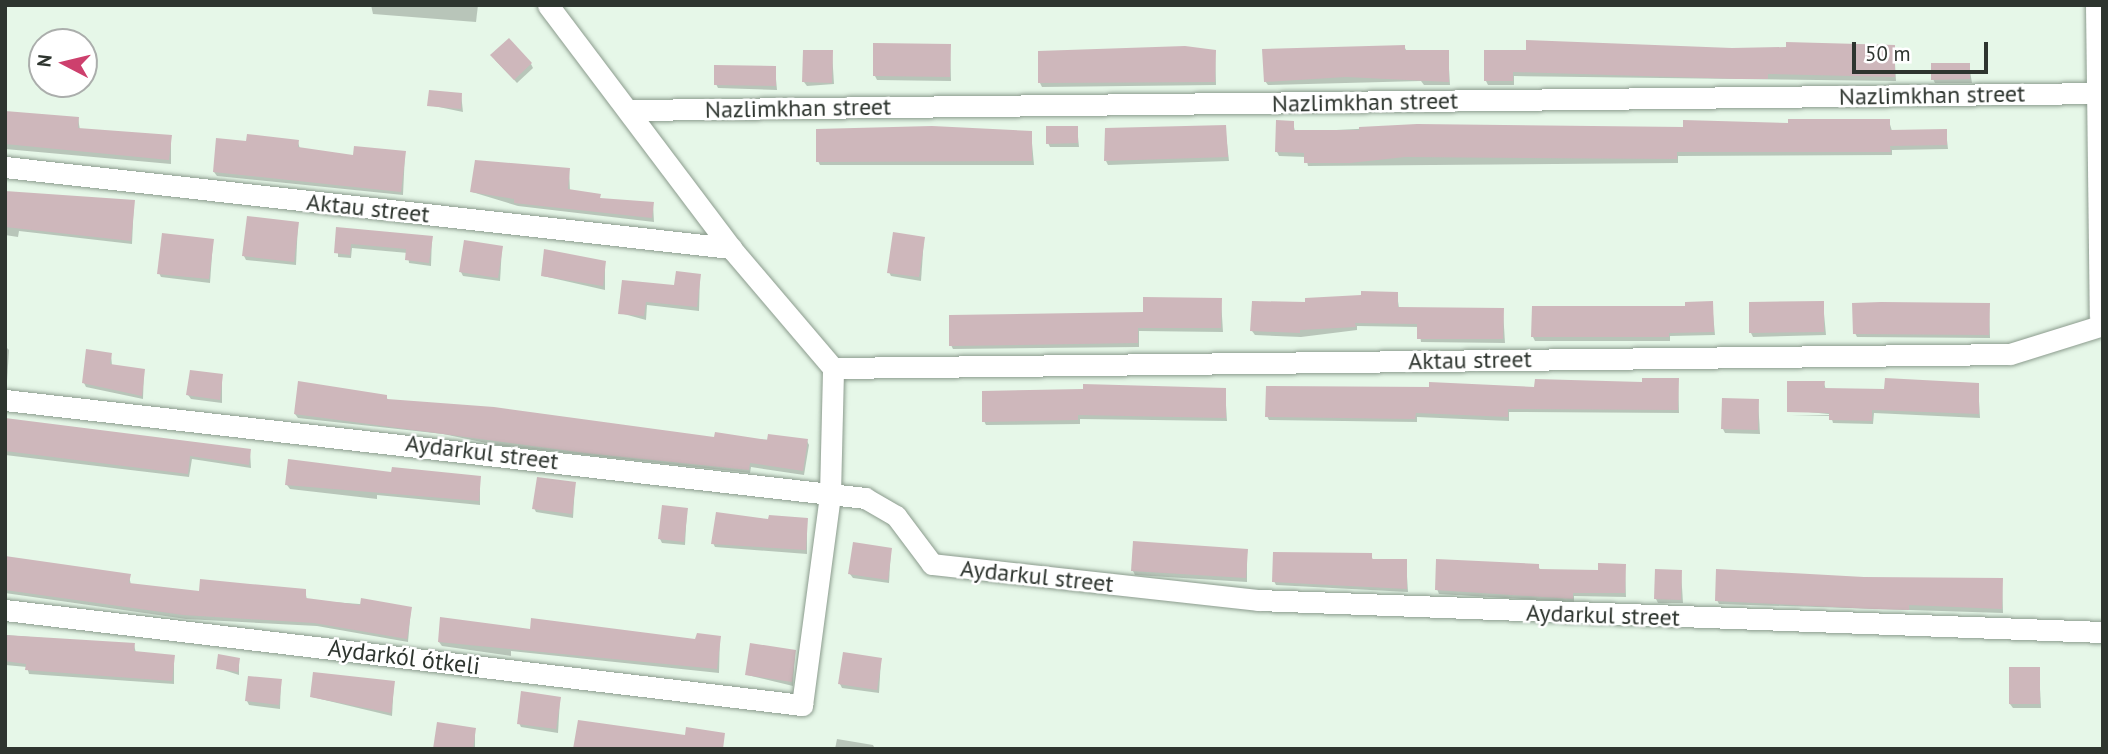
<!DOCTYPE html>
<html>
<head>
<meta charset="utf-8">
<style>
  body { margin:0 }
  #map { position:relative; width:2108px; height:754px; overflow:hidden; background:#e6f7e8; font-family:"PT Sans",sans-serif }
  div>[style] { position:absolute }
  .shadow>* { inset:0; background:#0003 }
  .building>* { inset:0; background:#ceb7bb }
  .roads { filter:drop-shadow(0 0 2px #8b9b8d) drop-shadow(0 0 2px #8b9b8d) }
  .minor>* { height:21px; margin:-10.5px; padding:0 10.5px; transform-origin:10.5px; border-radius:10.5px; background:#fff }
  .tertiary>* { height:26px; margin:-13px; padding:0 13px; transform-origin:13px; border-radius:13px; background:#fff }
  span { translate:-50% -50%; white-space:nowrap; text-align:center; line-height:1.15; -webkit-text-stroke:5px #fff; paint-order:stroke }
  .street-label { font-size:24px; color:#2e352f }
  .frame { position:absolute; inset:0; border:7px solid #2e352f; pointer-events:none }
  .north { position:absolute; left:28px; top:28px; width:70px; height:70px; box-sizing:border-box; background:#fff; border:2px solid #abaeac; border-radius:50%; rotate:277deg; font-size:19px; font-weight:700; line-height:28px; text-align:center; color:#2e352f }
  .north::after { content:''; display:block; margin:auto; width:24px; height:32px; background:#cd406d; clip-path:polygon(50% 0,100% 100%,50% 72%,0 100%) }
  .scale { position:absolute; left:1852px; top:42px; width:136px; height:32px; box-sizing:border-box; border:4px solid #2e352f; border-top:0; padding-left:9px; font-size:21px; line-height:24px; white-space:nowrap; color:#2e352f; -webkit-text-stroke:5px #fff; paint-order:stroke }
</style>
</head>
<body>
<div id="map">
  <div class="shadow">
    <i style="clip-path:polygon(371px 5px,478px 5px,476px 22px,373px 14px)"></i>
    <i style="clip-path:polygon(950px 46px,951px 81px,877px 80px,875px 76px)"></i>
    <i style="clip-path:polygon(1404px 46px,1406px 50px,1448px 52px,1450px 85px,1424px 85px,1421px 81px,1268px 85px,1265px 81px)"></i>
    <i style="clip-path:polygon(1894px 47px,1896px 81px,1514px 76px,1514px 85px,1488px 85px,1486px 81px,1486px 52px)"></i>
    <i style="clip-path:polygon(1215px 51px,1216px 85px,1042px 87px,1040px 83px)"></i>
    <i style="clip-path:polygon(832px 52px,834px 84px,807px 86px,804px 82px)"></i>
    <i style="clip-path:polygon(495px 60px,531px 64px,533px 68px,517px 83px)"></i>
    <i style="clip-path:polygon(1969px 65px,1972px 83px,1935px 83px,1933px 79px)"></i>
    <i style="clip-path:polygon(775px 68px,777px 90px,718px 88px,716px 84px)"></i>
    <i style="clip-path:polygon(461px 94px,463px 112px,429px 105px)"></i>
    <i style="clip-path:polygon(5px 112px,78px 118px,80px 130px,171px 136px,171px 164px,5px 149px)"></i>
    <i style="clip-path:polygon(1889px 121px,1892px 131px,1946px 131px,1948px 149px,1892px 150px,1892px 155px,1678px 156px,1678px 163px,1308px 166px,1306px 157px,1279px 156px,1277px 152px,1293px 122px,1295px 132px,1418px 126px,1685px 128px)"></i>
    <i style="clip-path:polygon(1225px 126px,1229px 161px,1108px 165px,1106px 161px)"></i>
    <i style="clip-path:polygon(1077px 127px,1079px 147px,1050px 147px,1048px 143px)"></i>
    <i style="clip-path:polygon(1031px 132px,1034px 165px,820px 165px,818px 161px)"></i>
    <i style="clip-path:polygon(298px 142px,300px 149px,355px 157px,405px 153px,403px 195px,217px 176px,214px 172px,248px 143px)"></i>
    <i style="clip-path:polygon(569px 169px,570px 191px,602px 200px,653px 204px,654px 222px,518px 206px,472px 192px)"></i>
    <i style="clip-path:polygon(5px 193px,134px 202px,132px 244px,19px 231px,18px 237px,5px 235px)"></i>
    <i style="clip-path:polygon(298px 223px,296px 265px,246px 260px,244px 256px)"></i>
    <i style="clip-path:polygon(338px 229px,432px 238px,431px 266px,409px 263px,408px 253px,352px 248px,351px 258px,338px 257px)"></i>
    <i style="clip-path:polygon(924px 238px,921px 281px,891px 276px,889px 272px)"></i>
    <i style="clip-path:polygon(213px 241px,210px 283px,161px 277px,159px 273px)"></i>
    <i style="clip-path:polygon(502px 248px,500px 281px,463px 276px,461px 272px)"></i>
    <i style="clip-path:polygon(605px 262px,605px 290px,543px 276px)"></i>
    <i style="clip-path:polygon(700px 275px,699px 311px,647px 305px,646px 320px,620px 313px)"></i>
    <i style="clip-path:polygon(1397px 294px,1399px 308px,1503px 310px,1505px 343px,1421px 342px,1419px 327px,1357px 326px,1357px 330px,1301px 337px,1255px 335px,1252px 331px,1307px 304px)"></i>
    <i style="clip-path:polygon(1221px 300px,1223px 332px,1139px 331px,1139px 347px,953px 349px,951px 345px)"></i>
    <i style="clip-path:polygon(1712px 303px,1715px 335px,1670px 336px,1670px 341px,1535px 341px,1533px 337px)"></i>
    <i style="clip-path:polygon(1823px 303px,1826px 335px,1753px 337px,1751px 333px,1751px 304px)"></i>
    <i style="clip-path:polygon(1989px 305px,1990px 338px,1857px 337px,1855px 333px)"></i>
    <i style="clip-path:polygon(5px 346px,9px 350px,7px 381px,5px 381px)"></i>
    <i style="clip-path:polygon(111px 354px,112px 366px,144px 370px,143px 399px,86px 387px,84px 383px)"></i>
    <i style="clip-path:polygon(222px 376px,222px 403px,191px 399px,188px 395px)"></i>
    <i style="clip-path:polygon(1678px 380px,1679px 413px,1509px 412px,1509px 421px,1417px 417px,1417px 422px,1269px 420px,1267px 416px)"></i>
    <i style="clip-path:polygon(1824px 383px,1826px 390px,1886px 391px,1978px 384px,1980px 418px,1874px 413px,1873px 424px,1833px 423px,1831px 416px,1791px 415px,1838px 415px,1789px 410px)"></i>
    <i style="clip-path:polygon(1225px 389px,1227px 421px,1080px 419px,1080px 424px,986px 425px,984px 421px)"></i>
    <i style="clip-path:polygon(386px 397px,389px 401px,715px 438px,807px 441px,809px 445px,804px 475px,751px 467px,750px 473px,496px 445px,443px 434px,298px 418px,295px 414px)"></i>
    <i style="clip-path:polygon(1758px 400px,1760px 434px,1725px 433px,1723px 429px)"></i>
    <i style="clip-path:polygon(5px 421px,250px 451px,251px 468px,192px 459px,189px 477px,5px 455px)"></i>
    <i style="clip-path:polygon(393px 474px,480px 477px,480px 505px,377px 495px,377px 499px,290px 489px,287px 485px)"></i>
    <i style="clip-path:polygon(575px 484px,573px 518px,536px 512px,534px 508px)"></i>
    <i style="clip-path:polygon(687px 510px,685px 545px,662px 543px,660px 539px)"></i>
    <i style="clip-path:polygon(807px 520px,807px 554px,715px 547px,713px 543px,770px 521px)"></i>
    <i style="clip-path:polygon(891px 549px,889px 583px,853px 578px,850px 574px)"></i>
    <i style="clip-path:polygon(1247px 550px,1247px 582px,1135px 575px,1133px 571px)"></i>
    <i style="clip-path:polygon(1371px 555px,1373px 560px,1406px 561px,1408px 592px,1276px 585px,1274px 581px)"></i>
    <i style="clip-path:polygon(5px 558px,129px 576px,131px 585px,200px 593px,305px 590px,307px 600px,411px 608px,408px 642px,317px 626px,186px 619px,5px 593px)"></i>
    <i style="clip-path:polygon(1538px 566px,1541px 571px,1600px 572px,1625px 566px,1626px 597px,1574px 596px,1574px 602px,1439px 594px,1437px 589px)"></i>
    <i style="clip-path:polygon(1681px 572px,1683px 603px,1658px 603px,1656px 599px)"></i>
    <i style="clip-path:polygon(1864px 579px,2002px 579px,2003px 613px,1719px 604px,1717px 600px)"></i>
    <i style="clip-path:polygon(531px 631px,696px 641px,720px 637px,719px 673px,511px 651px,511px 656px,442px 646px,439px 642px)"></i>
    <i style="clip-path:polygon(5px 635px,134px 645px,136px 653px,174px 657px,174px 684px,29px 674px,27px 667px,5px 665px)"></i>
    <i style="clip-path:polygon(795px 651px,793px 686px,747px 675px)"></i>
    <i style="clip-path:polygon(239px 659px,239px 675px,217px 668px)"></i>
    <i style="clip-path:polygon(881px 660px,879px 693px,842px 688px,840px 684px)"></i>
    <i style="clip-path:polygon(2039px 669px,2041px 708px,2013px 708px,2010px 704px)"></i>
    <i style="clip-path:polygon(281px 681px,280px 709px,249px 705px,247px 701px)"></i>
    <i style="clip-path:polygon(394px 682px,392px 716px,312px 697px)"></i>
    <i style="clip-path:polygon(560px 699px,558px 733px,521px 727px,519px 723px)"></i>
    <i style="clip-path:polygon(475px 729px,475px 749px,435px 749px)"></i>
    <i style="clip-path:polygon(837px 739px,873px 745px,875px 749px,835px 749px)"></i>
  </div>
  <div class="building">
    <i style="clip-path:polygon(509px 38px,532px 63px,514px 80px,490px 55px)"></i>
    <i style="clip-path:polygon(1526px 40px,1732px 48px,1786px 47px,1786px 42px,1895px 45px,1895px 77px,1768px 74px,1768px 79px,1739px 79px,1513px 72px,1513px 81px,1484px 81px,1484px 50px,1526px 50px)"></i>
    <i style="clip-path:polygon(873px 43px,951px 44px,950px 77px,873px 76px)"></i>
    <i style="clip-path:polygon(1405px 45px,1405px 50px,1449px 50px,1449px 82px,1346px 77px,1264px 82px,1262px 49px)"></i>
    <i style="clip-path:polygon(1185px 46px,1216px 50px,1215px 82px,1038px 83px,1038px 51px)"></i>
    <i style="clip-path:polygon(803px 50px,833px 50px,832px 83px,802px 82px)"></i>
    <i style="clip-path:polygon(1931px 63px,1970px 63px,1970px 79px,1931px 80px)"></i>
    <i style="clip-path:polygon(714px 65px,776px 66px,776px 86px,714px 85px)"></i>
    <i style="clip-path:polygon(429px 90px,462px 93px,461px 109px,427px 106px)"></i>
    <i style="clip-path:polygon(5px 111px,79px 117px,78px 128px,172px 135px,169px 160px,5px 144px)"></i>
    <i style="clip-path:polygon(1788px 119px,1890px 119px,1890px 130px,1947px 129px,1947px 145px,1890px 146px,1891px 152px,1677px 152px,1677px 159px,1405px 157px,1350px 163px,1304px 163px,1304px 153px,1275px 152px,1276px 120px,1294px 121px,1294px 130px,1359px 130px,1359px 127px,1417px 124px,1683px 127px,1683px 120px,1788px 123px)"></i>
    <i style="clip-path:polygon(1226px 125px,1228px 157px,1104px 161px,1105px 128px)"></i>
    <i style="clip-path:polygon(932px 126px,1032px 131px,1032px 161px,816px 162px,816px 129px)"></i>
    <i style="clip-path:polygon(1046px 126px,1078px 126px,1078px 143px,1046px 144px)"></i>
    <i style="clip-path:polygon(247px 134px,299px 140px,298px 147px,353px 155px,354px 146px,406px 151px,401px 192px,213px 172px,216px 138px,246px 141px)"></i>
    <i style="clip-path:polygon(475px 160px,570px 168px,568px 189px,601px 194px,600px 198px,654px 202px,652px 218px,514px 203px,514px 199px,470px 192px)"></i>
    <i style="clip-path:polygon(5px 191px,135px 200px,131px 241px,5px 227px)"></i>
    <i style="clip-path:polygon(247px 216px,299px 222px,294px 262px,242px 256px)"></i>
    <i style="clip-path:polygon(336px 227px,433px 236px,429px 263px,405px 260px,406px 249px,351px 244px,350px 255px,334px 253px)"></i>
    <i style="clip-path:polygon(893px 232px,925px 237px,919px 277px,887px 273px)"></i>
    <i style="clip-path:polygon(162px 233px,214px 239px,209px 279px,157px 274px)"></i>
    <i style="clip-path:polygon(464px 240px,503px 246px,498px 278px,459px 272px)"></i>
    <i style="clip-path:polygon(544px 249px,606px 261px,603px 286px,541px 276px)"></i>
    <i style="clip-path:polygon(676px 271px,701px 274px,697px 307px,646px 302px,644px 316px,618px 314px,622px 280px,674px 285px)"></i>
    <i style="clip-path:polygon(1361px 291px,1398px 292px,1398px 307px,1504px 308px,1503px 339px,1417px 339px,1417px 324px,1355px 323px,1356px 327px,1300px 330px,1300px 333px,1250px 331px,1252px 301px,1305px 302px,1305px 298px,1361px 295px)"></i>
    <i style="clip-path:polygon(1143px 297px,1222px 298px,1221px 328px,1138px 328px,1138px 343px,949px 346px,949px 315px,1143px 312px)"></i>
    <i style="clip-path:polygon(1713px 301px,1714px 332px,1669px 333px,1669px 337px,1531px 337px,1532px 306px,1685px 306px,1685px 302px)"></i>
    <i style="clip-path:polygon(1824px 301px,1824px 332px,1749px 333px,1749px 302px)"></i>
    <i style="clip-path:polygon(1881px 302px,1990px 303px,1989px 335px,1853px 334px,1852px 303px)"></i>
    <i style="clip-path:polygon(86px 349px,112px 353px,110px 364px,145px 369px,142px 396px,82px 383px)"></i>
    <i style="clip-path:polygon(190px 370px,223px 374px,220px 400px,186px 395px)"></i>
    <i style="clip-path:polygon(1642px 378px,1679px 378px,1678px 410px,1508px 409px,1508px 417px,1416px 413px,1415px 419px,1265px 417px,1266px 386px,1429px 387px,1429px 382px,1534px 387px,1535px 379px,1642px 382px)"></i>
    <i style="clip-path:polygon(1885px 378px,1979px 383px,1979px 414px,1872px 410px,1872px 421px,1829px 420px,1829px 413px,1787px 412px,1787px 381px,1825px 381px,1824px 388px,1884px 389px)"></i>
    <i style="clip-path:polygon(298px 381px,387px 395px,387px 399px,494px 407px,714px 437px,715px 432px,767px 440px,768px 434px,808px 439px,803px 471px,750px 463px,749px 470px,585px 453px,294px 414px)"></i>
    <i style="clip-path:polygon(1083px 384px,1226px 388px,1226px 418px,1078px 415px,1078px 420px,982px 422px,982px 391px,1083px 389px)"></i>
    <i style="clip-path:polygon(1722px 398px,1759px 399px,1758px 430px,1721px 429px)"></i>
    <i style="clip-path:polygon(5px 418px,251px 449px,249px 465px,190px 456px,188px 474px,5px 451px)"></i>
    <i style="clip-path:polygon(288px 459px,391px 472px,392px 467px,481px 476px,479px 501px,285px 485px)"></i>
    <i style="clip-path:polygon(537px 477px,576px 482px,572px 514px,532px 509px)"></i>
    <i style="clip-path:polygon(662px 505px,688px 508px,684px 542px,658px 539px)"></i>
    <i style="clip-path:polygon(716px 512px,768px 519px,769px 515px,808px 518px,806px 550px,711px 544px)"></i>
    <i style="clip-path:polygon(1133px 541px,1248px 549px,1246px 578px,1131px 571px)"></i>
    <i style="clip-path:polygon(853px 542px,892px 548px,888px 580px,848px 574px)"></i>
    <i style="clip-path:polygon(1273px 552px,1372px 553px,1372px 559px,1407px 559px,1407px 589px,1272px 582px)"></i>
    <i style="clip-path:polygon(5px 556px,131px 574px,129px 583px,199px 591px,200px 579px,250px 584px,306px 589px,306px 598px,360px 605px,361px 598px,412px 607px,407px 639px,314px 623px,183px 615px,5px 590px)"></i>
    <i style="clip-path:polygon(1436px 559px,1539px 564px,1539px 569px,1598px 570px,1598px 563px,1626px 564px,1625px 593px,1573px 593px,1573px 599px,1435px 590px)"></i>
    <i style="clip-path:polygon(1655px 569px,1682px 570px,1681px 600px,1654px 599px)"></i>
    <i style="clip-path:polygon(1716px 569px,1864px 577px,2003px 578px,2002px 609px,1909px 605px,1909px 610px,1872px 609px,1715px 601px)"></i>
    <i style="clip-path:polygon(440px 617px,530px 629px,531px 618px,695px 639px,697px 633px,721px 636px,717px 669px,438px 642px)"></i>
    <i style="clip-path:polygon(5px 635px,135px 643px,134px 651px,175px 655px,172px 681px,25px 670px,26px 664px,5px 661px)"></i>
    <i style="clip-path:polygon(750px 643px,796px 650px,792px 682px,745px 675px)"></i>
    <i style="clip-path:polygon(843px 652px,882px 658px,877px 690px,838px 684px)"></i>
    <i style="clip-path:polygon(218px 654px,240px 658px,238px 672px,216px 669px)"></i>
    <i style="clip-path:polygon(2009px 667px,2040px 667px,2040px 704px,2009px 704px)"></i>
    <i style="clip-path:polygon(313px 672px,395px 681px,391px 713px,310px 697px)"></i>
    <i style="clip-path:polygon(248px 676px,282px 679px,279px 705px,245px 701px)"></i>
    <i style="clip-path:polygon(521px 691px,561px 697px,556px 729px,517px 724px)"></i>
    <i style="clip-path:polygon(578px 720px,685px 735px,686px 727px,725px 733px,723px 749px,573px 749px)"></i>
    <i style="clip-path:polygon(437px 722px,476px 728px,473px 749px,433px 749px)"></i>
  </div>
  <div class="roads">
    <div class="minor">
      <i style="left:630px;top:110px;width:1470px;rotate:-0.66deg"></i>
      <i style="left:5px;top:167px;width:731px;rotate:6.37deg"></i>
      <i style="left:833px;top:368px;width:1177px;rotate:-0.68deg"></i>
      <i style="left:2010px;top:354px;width:97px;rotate:-17.3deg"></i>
      <i style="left:5px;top:400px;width:866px;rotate:6.5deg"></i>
      <i style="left:865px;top:498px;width:36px;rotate:30deg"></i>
      <i style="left:896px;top:516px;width:60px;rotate:53.1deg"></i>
      <i style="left:932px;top:564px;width:328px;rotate:6.3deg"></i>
      <i style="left:1258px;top:600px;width:846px;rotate:2.17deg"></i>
      <i style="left:5px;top:610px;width:803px;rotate:6.8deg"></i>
      <i style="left:802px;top:705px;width:213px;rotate:-82.4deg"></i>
      <i style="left:830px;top:494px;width:126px;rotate:-88.6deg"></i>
      <i style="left:833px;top:368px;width:157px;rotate:-130.4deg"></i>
      <i style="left:731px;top:248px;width:304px;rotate:-127deg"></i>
    </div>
    <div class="tertiary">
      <i style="left:2099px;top:5px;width:311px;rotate:89.3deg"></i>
    </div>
  </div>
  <div class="street-label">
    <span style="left:1932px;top:95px;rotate:-1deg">Nazlimkhan street</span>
    <span style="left:1365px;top:102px;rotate:-1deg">Nazlimkhan street</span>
    <span style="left:798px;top:108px;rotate:-1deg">Nazlimkhan street</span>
    <span style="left:368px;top:208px;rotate:6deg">Aktau street</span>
    <span style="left:1470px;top:360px;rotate:-1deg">Aktau street</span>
    <span style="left:482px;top:452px;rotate:7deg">Aydarkul street</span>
    <span style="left:1037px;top:576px;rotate:6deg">Aydarkul street</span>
    <span style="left:1603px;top:615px;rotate:2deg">Aydarkul street</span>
    <span style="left:404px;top:657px;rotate:7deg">Aydarkól ótkeli</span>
  </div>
  <div class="frame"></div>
  <div class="north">N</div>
  <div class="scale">50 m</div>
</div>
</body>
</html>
